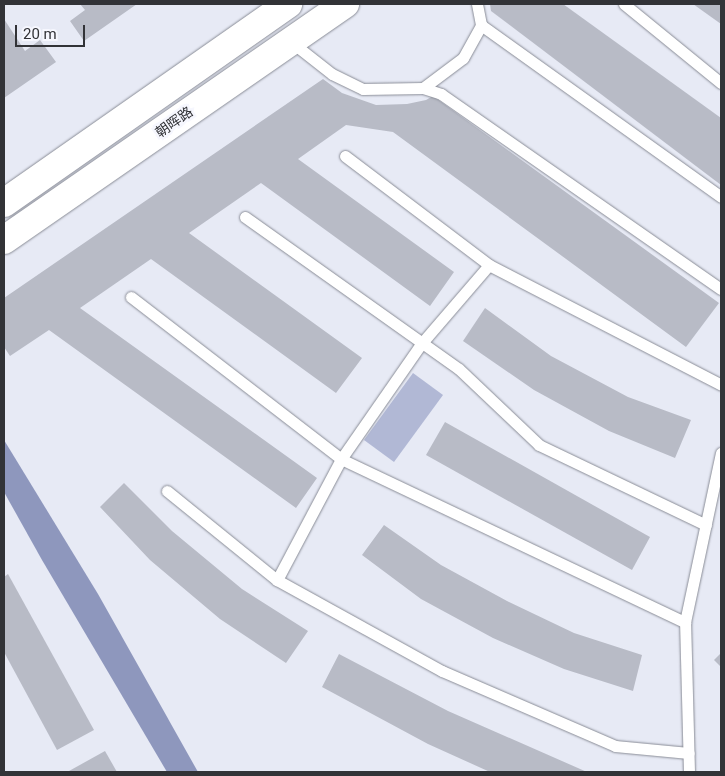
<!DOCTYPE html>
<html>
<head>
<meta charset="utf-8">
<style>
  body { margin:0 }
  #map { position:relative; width:725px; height:776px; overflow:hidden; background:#e7eaf5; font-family:Roboto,"Noto Sans SC",sans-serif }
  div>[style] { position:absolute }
  .green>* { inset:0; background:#b1b8d5 }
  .water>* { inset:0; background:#8e97bd }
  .building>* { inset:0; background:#b8bbc6 }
  .roads { filter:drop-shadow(0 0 1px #898c96) drop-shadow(0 0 1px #898c96) }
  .service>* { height:11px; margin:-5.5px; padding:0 5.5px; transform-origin:5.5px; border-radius:5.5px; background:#fff }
  .secondary>* { height:28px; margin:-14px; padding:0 14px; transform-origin:14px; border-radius:14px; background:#fff }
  span { translate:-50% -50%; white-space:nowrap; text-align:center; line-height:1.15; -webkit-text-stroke:5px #f6f7fe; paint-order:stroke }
  .street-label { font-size:14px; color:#323337 }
  .frame { position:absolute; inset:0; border:5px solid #323337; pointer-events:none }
  .scale { position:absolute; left:15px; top:25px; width:70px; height:22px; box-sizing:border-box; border:2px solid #323337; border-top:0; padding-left:6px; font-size:15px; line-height:18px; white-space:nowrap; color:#323337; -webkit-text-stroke:4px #f6f7fe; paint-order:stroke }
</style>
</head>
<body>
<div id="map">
  <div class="green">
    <i style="clip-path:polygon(413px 373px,443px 395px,394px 462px,364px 440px)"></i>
  </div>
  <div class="water">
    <i style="clip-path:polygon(4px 440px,98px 594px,198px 772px,167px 772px,42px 560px,4px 492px)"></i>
  </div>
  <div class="building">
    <i style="clip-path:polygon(80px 4px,137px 4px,84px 41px,70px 21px,85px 10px)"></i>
    <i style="clip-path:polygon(490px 4px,563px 4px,721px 118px,721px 185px,491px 11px)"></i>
    <i style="clip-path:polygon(693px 4px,721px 4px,721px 24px)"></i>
    <i style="clip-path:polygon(4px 19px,25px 51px,40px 40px,56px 62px,4px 98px)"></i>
    <i style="clip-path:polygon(323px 79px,342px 93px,376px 105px,407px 104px,426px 100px,433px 96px,719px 303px,686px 347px,393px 132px,346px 125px,298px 159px,454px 272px,430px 306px,261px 183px,189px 233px,362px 358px,336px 393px,151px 259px,80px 308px,317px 478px,296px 508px,49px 330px,10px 356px,4px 347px,4px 298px)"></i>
    <i style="clip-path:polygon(485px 308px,551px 356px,628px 397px,691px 420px,675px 458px,609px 431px,534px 390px,463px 341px)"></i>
    <i style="clip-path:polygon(445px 422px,650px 537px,632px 570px,426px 455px)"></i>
    <i style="clip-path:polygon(124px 483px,172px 531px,242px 589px,308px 631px,286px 663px,220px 619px,150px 560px,100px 507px)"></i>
    <i style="clip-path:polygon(384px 525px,441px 565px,507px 601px,574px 633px,642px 655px,633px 691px,564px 669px,493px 638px,421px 599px,362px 555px)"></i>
    <i style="clip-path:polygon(8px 574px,94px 730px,57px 750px,4px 652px,4px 577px)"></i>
    <i style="clip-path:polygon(721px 653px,721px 667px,714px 660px)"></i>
    <i style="clip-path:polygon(339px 654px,448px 711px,587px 772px,490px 772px,428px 744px,322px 687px)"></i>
    <i style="clip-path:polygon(105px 751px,117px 772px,70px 772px,69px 771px)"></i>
  </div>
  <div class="roads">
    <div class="service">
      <i style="left:477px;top:4px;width:21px;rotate:79deg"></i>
      <i style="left:481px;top:25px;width:295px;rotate:35.6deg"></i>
      <i style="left:624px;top:4px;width:125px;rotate:39.2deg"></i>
      <i style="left:290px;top:41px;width:53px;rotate:38.2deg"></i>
      <i style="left:332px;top:74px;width:34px;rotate:26deg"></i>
      <i style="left:363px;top:89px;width:60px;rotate:-1deg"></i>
      <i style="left:423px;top:88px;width:50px;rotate:-36.9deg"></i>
      <i style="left:463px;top:58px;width:38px;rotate:-61deg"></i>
      <i style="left:423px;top:88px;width:19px;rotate:18deg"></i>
      <i style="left:441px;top:94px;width:341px;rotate:34.9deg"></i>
      <i style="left:345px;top:156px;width:181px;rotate:37.1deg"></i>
      <i style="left:489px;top:265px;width:261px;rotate:27.3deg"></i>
      <i style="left:245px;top:217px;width:262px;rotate:35.4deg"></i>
      <i style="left:459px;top:369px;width:110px;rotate:43.5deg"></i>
      <i style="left:539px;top:445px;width:185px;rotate:25.6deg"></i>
      <i style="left:131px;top:297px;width:265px;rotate:37.6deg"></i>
      <i style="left:341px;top:459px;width:381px;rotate:25.4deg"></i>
      <i style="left:167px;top:491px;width:141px;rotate:39deg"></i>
      <i style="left:277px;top:580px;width:188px;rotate:28.9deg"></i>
      <i style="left:442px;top:671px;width:189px;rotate:23.4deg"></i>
      <i style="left:615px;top:746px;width:74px;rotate:5.4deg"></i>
      <i style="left:277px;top:580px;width:137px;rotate:-62.1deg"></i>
      <i style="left:341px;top:459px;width:140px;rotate:-55.2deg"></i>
      <i style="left:421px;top:344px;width:104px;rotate:-49.3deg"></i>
      <i style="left:689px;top:772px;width:150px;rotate:-91.5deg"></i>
      <i style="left:685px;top:622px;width:173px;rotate:-78deg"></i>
    </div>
    <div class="secondary">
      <i style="left:4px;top:203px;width:347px;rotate:-35deg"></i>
      <i style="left:4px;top:240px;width:415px;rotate:-34.7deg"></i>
    </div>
  </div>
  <div class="street-label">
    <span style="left:174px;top:122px;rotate:-35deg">朝晖路</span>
  </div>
  <div class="frame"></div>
  <div class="scale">20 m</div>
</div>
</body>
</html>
